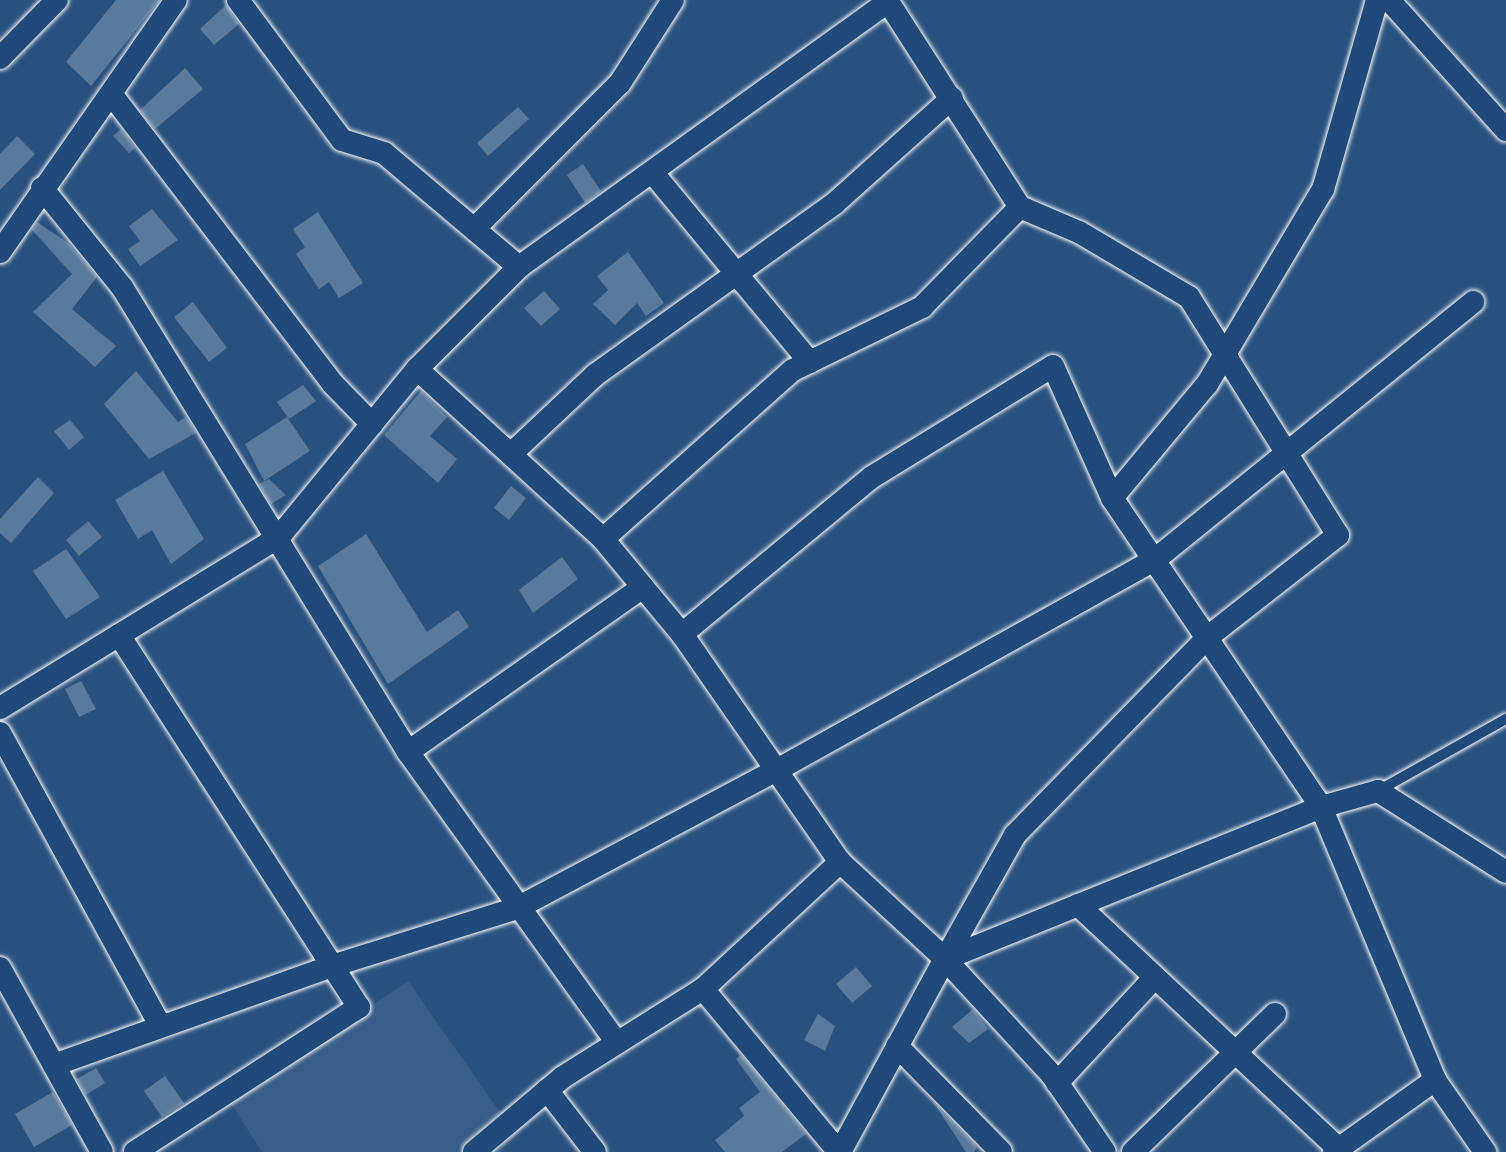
<!DOCTYPE html>
<html>
<head>
<meta charset="utf-8">
<style>
  body { margin:0 }
  #map { position:relative; width:1506px; height:1152px; overflow:hidden; background:#28517f; font-family:Sriracha,sans-serif }
  div>[style] { position:absolute }
  .built>* { inset:0; background:#375d88 }
  .building>* { inset:0; background:#5a7a9d }
  .roads { filter:drop-shadow(0 0 2px #fff) drop-shadow(0 0 2px #fff) }
  .service>* { height:10px; margin:-5px; padding:0 5px; transform-origin:5px; border-radius:5px; background:#1f4a7a }
  .minor>* { height:22px; margin:-11px; padding:0 11px; transform-origin:11px; border-radius:11px; background:#1f4a7a }
  span { translate:-50% -50%; white-space:nowrap; text-align:center; line-height:1.15; -webkit-text-stroke:4.5px #1f4a7a; paint-order:stroke }
</style>
</head>
<body>
<div id="map">
  <div class="built">
    <i style="clip-path:polygon(408px 981px,500px 1112px,456px 1152px,262px 1152px,230px 1102px)"></i>
  </div>
  <div class="building">
    <i style="clip-path:polygon(116px 0,160px 0,91px 86px,66px 62px)"></i>
    <i style="clip-path:polygon(226px 5px,239px 24px,214px 45px,200px 29px)"></i>
    <i style="clip-path:polygon(185px 68px,203px 89px,155px 129px,140px 110px)"></i>
    <i style="clip-path:polygon(518px 107px,529px 119px,488px 156px,477px 143px)"></i>
    <i style="clip-path:polygon(121px 129px,135px 148px,129px 153px,113px 136px)"></i>
    <i style="clip-path:polygon(17px 136px,35px 154px,0 190px,0 154px)"></i>
    <i style="clip-path:polygon(583px 164px,601px 191px,585px 203px,567px 175px)"></i>
    <i style="clip-path:polygon(152px 209px,178px 240px,140px 266px,128px 249px,140px 241px,129px 226px)"></i>
    <i style="clip-path:polygon(318px 212px,363px 283px,339px 298px,329px 282px,319px 289px,296px 254px,305px 247px,293px 229px)"></i>
    <i style="clip-path:polygon(37px 222px,68px 243px,97px 277px,72px 309px,116px 346px,95px 367px,33px 312px,72px 274px,32px 230px)"></i>
    <i style="clip-path:polygon(628px 252px,664px 303px,646px 316px,637px 303px,615px 325px,593px 304px,608px 290px,597px 276px)"></i>
    <i style="clip-path:polygon(544px 291px,560px 309px,541px 326px,524px 308px)"></i>
    <i style="clip-path:polygon(193px 302px,227px 348px,209px 362px,174px 317px)"></i>
    <i style="clip-path:polygon(136px 371px,178px 422px,186px 417px,196px 433px,149px 459px,104px 404px)"></i>
    <i style="clip-path:polygon(303px 385px,316px 401px,289px 419px,277px 402px)"></i>
    <i style="clip-path:polygon(421px 391px,447px 417px,430px 436px,457px 459px,438px 483px,384px 435px)"></i>
    <i style="clip-path:polygon(287px 417px,310px 451px,264px 481px,245px 444px)"></i>
    <i style="clip-path:polygon(70px 420px,84px 437px,69px 450px,54px 431px)"></i>
    <i style="clip-path:polygon(163px 471px,204px 539px,171px 564px,152px 530px,138px 539px,115px 500px)"></i>
    <i style="clip-path:polygon(38px 477px,54px 493px,11px 543px,0 533px,0 519px)"></i>
    <i style="clip-path:polygon(269px 479px,286px 495px,271px 504px,259px 484px)"></i>
    <i style="clip-path:polygon(511px 486px,526px 498px,509px 520px,494px 508px)"></i>
    <i style="clip-path:polygon(88px 521px,102px 537px,79px 556px,66px 540px)"></i>
    <i style="clip-path:polygon(366px 534px,427px 632px,458px 610px,469px 627px,388px 684px,318px 566px)"></i>
    <i style="clip-path:polygon(66px 549px,100px 597px,66px 619px,33px 571px)"></i>
    <i style="clip-path:polygon(562px 557px,578px 579px,533px 613px,519px 590px)"></i>
    <i style="clip-path:polygon(81px 681px,96px 709px,79px 717px,65px 689px)"></i>
    <i style="clip-path:polygon(856px 967px,872px 986px,852px 1003px,836px 984px)"></i>
    <i style="clip-path:polygon(973px 1009px,988px 1029px,969px 1043px,952px 1027px)"></i>
    <i style="clip-path:polygon(818px 1014px,835px 1026px,825px 1051px,804px 1040px)"></i>
    <i style="clip-path:polygon(741px 1055px,806px 1134px,782px 1152px,725px 1152px,715px 1140px,744px 1116px,739px 1108px,760px 1092px,736px 1059px)"></i>
    <i style="clip-path:polygon(96px 1068px,105px 1083px,86px 1095px,77px 1079px)"></i>
    <i style="clip-path:polygon(165px 1076px,184px 1103px,162px 1117px,144px 1091px)"></i>
    <i style="clip-path:polygon(53px 1092px,72px 1125px,34px 1147px,15px 1114px)"></i>
    <i style="clip-path:polygon(934px 1103px,977px 1147px,974px 1152px,966px 1152px)"></i>
  </div>
  <div class="roads">
    <div class="service">
      <i style="left:1378px;top:791px;width:147px;rotate:-29.4deg"></i>
    </div>
    <div class="minor">
      <i style="left:238px;top:0;width:174px;rotate:53.4deg"></i>
      <i style="left:342px;top:140px;width:44px;rotate:17.2deg"></i>
      <i style="left:384px;top:153px;width:177px;rotate:40.2deg"></i>
      <i style="left:887px;top:0;width:246px;rotate:57.3deg"></i>
      <i style="left:1020px;top:207px;width:64px;rotate:23deg"></i>
      <i style="left:1079px;top:232px;width:128px;rotate:30.6deg"></i>
      <i style="left:1189px;top:297px;width:281px;rotate:58deg"></i>
      <i style="left:1338px;top:535px;width:164px;rotate:141.9deg"></i>
      <i style="left:1209px;top:636px;width:278px;rotate:134.3deg"></i>
      <i style="left:1015px;top:835px;width:142px;rotate:119.4deg"></i>
      <i style="left:1377px;top:0;width:197px;rotate:105.9deg"></i>
      <i style="left:1323px;top:189px;width:227px;rotate:120.7deg"></i>
      <i style="left:1207px;top:384px;width:148px;rotate:129.8deg"></i>
      <i style="left:1112px;top:498px;width:373px;rotate:55.9deg"></i>
      <i style="left:1321px;top:807px;width:296px;rotate:67.3deg"></i>
      <i style="left:1435px;top:1080px;width:88px;rotate:55.2deg"></i>
      <i style="left:1389px;top:0;width:175px;rotate:48deg"></i>
      <i style="left:0;top:58px;width:81px;rotate:-45.5deg"></i>
      <i style="left:112px;top:95px;width:364px;rotate:52.6deg"></i>
      <i style="left:333px;top:384px;width:56px;rotate:45.7deg"></i>
      <i style="left:652px;top:172px;width:247px;rotate:50.3deg"></i>
      <i style="left:42px;top:188px;width:127px;rotate:51.1deg"></i>
      <i style="left:122px;top:287px;width:546px;rotate:58.41deg"></i>
      <i style="left:408px;top:752px;width:358px;rotate:54.3deg"></i>
      <i style="left:474px;top:229px;width:206px;rotate:-45deg"></i>
      <i style="left:620px;top:83px;width:98px;rotate:-57.4deg"></i>
      <i style="left:0;top:252px;width:307px;rotate:-55.1deg"></i>
      <i style="left:417px;top:369px;width:252px;rotate:42.4deg"></i>
      <i style="left:603px;top:539px;width:124px;rotate:50.3deg"></i>
      <i style="left:682px;top:634px;width:277px;rotate:55.3deg"></i>
      <i style="left:840px;top:862px;width:143px;rotate:42.7deg"></i>
      <i style="left:945px;top:959px;width:158px;rotate:47.3deg"></i>
      <i style="left:1052px;top:1075px;width:93px;rotate:55.5deg"></i>
      <i style="left:511px;top:454px;width:115px;rotate:-43.2deg"></i>
      <i style="left:595px;top:375px;width:295px;rotate:-35.6deg"></i>
      <i style="left:835px;top:203px;width:157px;rotate:-41.9deg"></i>
      <i style="left:603px;top:539px;width:254px;rotate:-41.7deg"></i>
      <i style="left:793px;top:370px;width:144px;rotate:-26deg"></i>
      <i style="left:922px;top:307px;width:140px;rotate:-45.6deg"></i>
      <i style="left:682px;top:634px;width:246px;rotate:-39.6deg"></i>
      <i style="left:872px;top:477px;width:212px;rotate:-31.5deg"></i>
      <i style="left:1053px;top:366px;width:145px;rotate:65.9deg"></i>
      <i style="left:119px;top:635px;width:443px;rotate:57.2deg"></i>
      <i style="left:359px;top:1007px;width:267px;rotate:147.1deg"></i>
      <i style="left:0;top:708px;width:327px;rotate:-31.5deg"></i>
      <i style="left:279px;top:537px;width:217px;rotate:-50.6deg"></i>
      <i style="left:417px;top:369px;width:144px;rotate:-45deg"></i>
      <i style="left:519px;top:267px;width:454px;rotate:-35.7deg"></i>
      <i style="left:0;top:733px;width:333px;rotate:61.3deg"></i>
      <i style="left:408px;top:752px;width:287px;rotate:-35.1deg"></i>
      <i style="left:1078px;top:905px;width:362px;rotate:43.1deg"></i>
      <i style="left:0;top:968px;width:210px;rotate:61deg"></i>
      <i style="left:703px;top:989px;width:212px;rotate:50.2deg"></i>
      <i style="left:897px;top:1046px;width:148px;rotate:45.5deg"></i>
      <i style="left:54px;top:1065px;width:295px;rotate:-19.6deg"></i>
      <i style="left:332px;top:966px;width:194px;rotate:-17.4deg"></i>
      <i style="left:517px;top:908px;width:292px;rotate:-28deg"></i>
      <i style="left:775px;top:771px;width:437px;rotate:-29.1deg"></i>
      <i style="left:1157px;top:558px;width:407px;rotate:-39deg"></i>
      <i style="left:1057px;top:1083px;width:144px;rotate:-47.2deg"></i>
      <i style="left:547px;top:1090px;width:78px;rotate:52.3deg"></i>
      <i style="left:474px;top:1152px;width:116px;rotate:-40.1deg"></i>
      <i style="left:563px;top:1077px;width:165px;rotate:-32.2deg"></i>
      <i style="left:703px;top:989px;width:187px;rotate:-42.8deg"></i>
      <i style="left:840px;top:1152px;width:220px;rotate:-61.5deg"></i>
      <i style="left:945px;top:959px;width:406px;rotate:-22deg"></i>
      <i style="left:1321px;top:807px;width:59px;rotate:-15.7deg"></i>
      <i style="left:1378px;top:791px;width:151px;rotate:32.3deg"></i>
      <i style="left:1133px;top:1152px;width:198px;rotate:-44.2deg"></i>
      <i style="left:1334px;top:1152px;width:124px;rotate:-35.5deg"></i>
    </div>
  </div>
</div>
</body>
</html>
